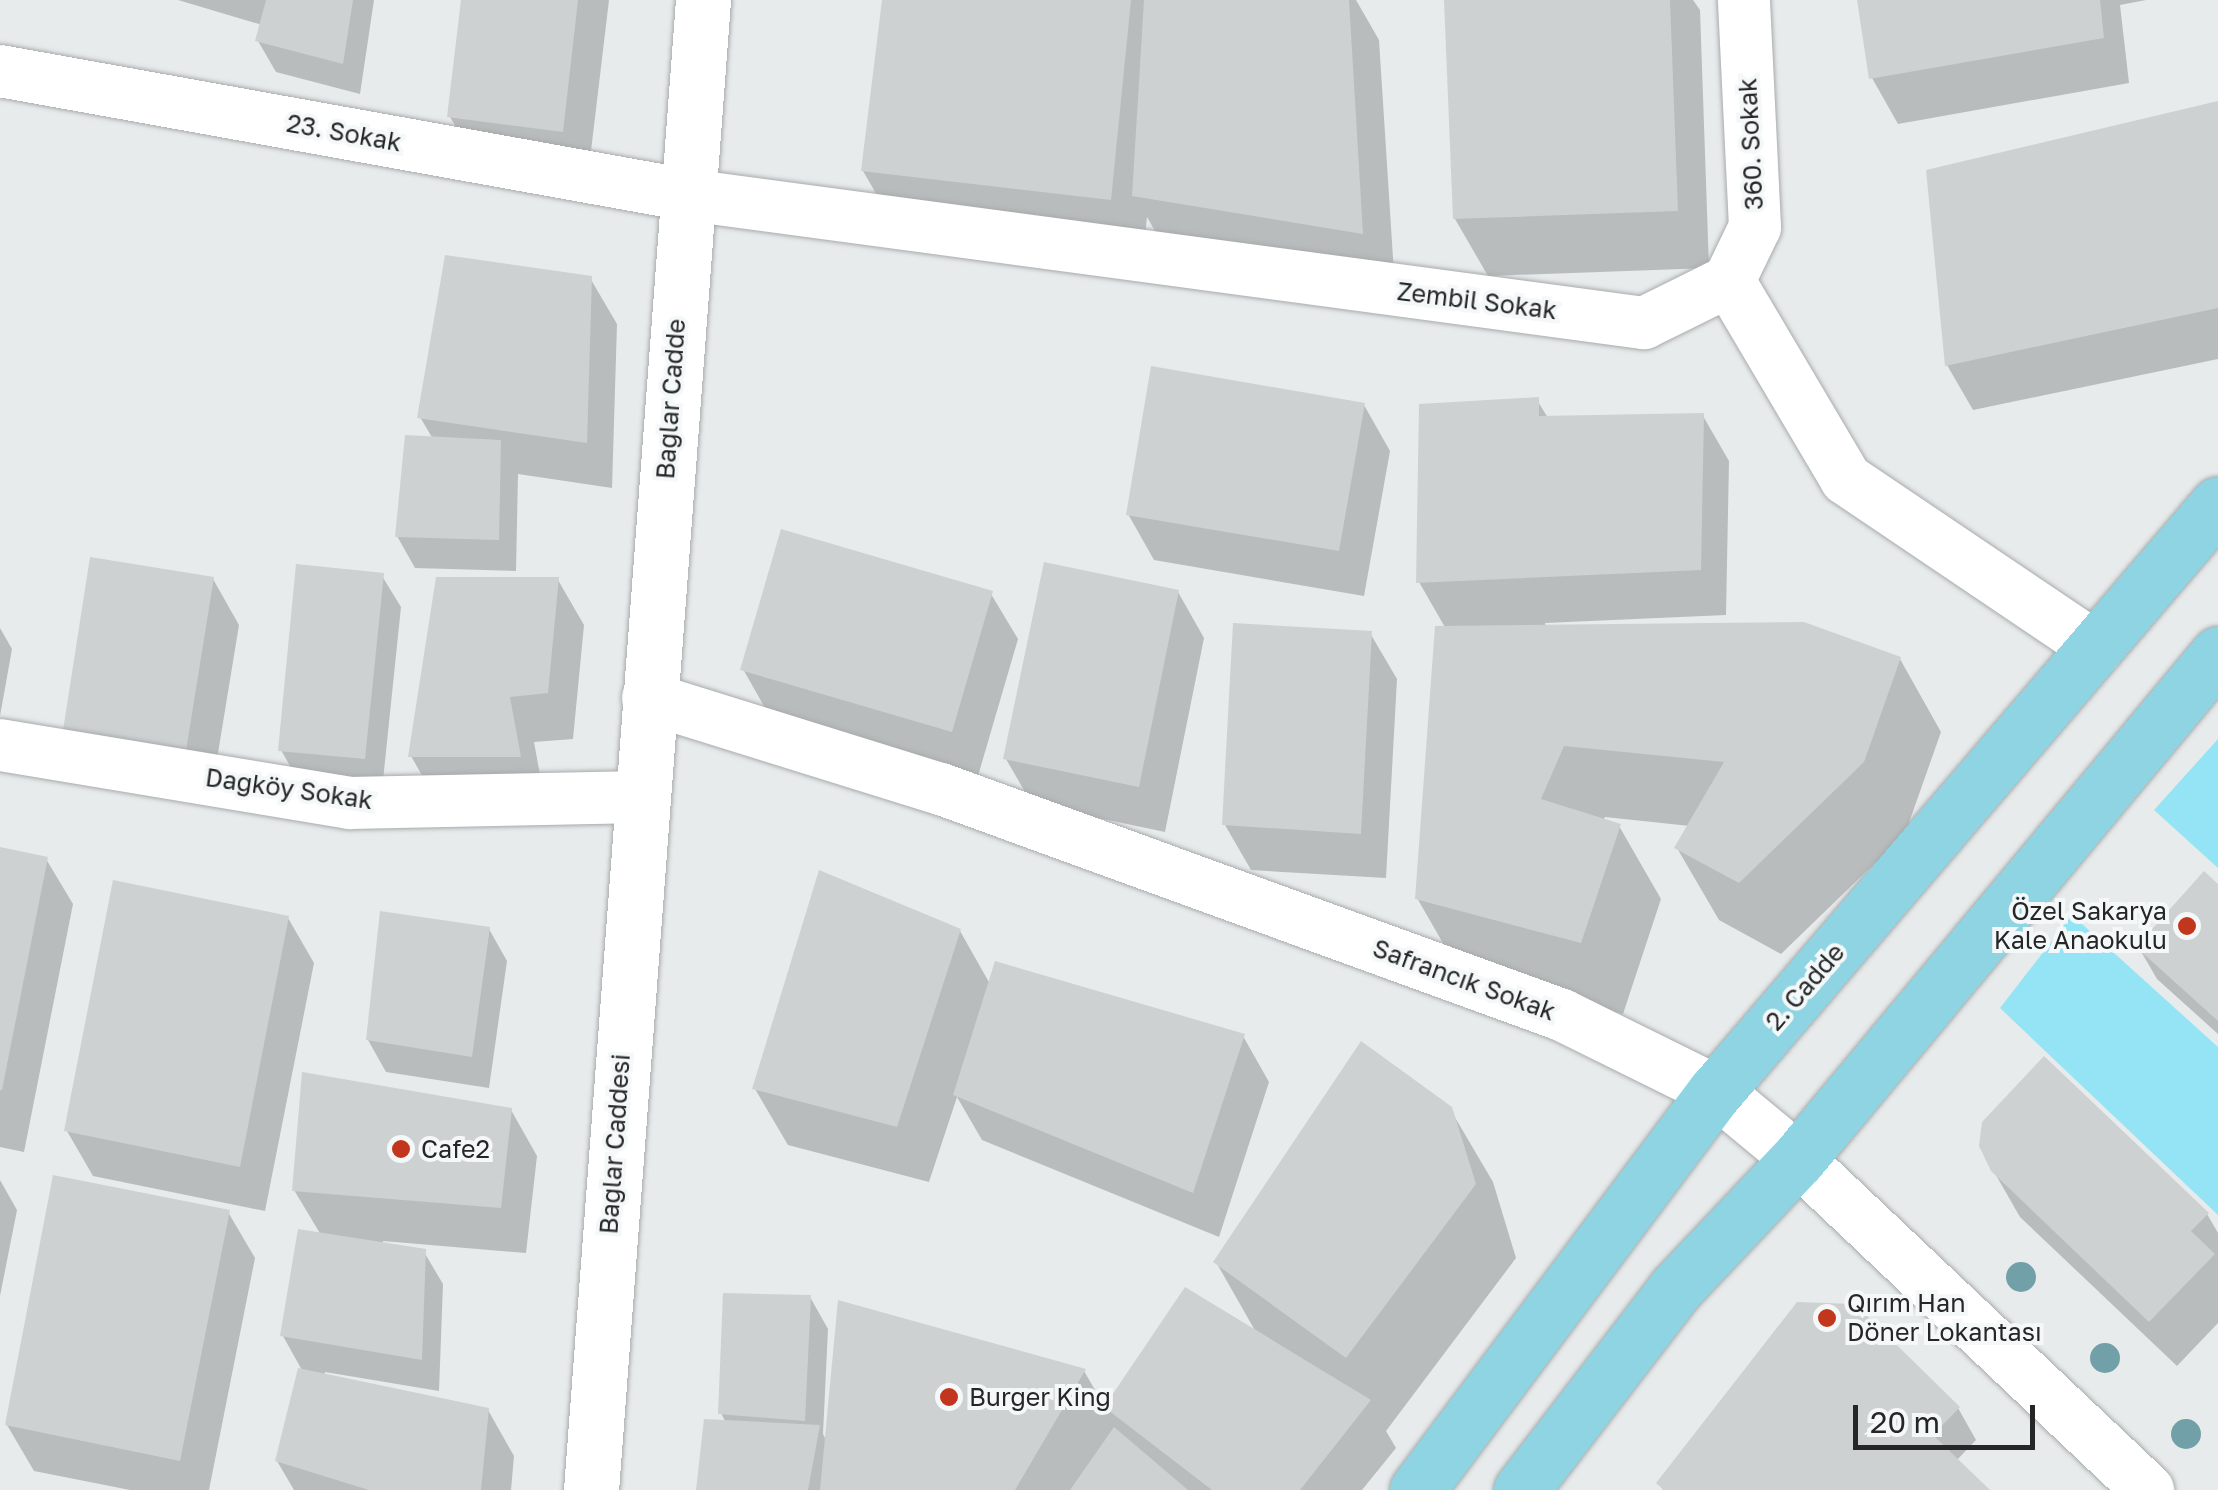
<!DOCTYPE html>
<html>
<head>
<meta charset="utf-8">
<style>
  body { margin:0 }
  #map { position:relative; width:2218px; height:1490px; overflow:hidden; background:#e7ebec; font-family:"Golos Text",sans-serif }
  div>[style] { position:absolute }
  .green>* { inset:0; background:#94e4f5 }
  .shadow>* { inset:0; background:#0003 }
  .building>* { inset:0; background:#cdd1d2 }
  .roads { filter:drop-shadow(0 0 2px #a8abac) drop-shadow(0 0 2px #a8abac) }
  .minor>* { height:52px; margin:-26px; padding:0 26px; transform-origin:26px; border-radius:26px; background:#fff }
  .tertiary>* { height:55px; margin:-27.5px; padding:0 27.5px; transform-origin:27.5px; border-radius:27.5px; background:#fff }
  .primary>* { height:55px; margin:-27.5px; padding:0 27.5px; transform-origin:27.5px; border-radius:27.5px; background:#8ed4e2 }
  .trees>* { width:30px; height:30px; margin:-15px; border-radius:50%; background:#71a0a8 }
  .dots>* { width:28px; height:28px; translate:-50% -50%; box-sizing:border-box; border:5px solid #f4f8f9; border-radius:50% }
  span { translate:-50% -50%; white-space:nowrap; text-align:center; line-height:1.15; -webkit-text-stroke:8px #f4f8f9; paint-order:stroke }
  .street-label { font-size:25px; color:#252627 }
  .poi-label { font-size:25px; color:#252627 }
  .right { translate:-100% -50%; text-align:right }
  .left { translate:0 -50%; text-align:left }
  .scale { position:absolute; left:1853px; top:1405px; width:182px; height:45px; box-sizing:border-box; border:5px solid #252627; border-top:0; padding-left:12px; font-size:30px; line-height:35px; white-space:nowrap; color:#252627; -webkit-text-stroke:8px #f4f8f9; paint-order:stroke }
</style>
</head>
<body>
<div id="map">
  <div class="green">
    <i style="clip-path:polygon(2218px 739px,2218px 868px,2154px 810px)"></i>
    <i style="clip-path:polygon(2072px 915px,2218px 1047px,2218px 1215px,2000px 1008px)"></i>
  </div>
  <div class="shadow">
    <i style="clip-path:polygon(178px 0,374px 0,360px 94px,276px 72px,258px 41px,262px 25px)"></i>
    <i style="clip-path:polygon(464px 0,609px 0,588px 176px,476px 162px,450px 117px)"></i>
    <i style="clip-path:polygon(885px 0,1356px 0,1379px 40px,1395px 289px,1167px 252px,1147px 217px,1143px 256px,896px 228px,863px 171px)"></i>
    <i style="clip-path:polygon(1447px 0,1693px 0,1700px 10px,1709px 268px,1488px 276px,1455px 219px)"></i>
    <i style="clip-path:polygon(1860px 0,2146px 0,2120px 5px,2129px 83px,1898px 124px,1872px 78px)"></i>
    <i style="clip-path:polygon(2218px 103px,2218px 359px,1973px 410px,1947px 365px)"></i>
    <i style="clip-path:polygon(590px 278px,617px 324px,612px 488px,518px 474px,516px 571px,415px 568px,397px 536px,433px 439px,420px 417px)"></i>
    <i style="clip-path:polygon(1537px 400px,1548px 418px,1703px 416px,1729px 461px,1726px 615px,1545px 623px,1546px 628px,1900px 659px,1941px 732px,1905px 834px,1781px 954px,1719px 920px,1677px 848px,1690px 826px,1605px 817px,1603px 821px,1619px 826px,1661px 899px,1623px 1014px,1459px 971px,1417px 898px,1446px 629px,1419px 582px)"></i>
    <i style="clip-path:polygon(1364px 405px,1390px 451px,1364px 596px,1154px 560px,1128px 514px)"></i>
    <i style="clip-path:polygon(92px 560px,213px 579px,239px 625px,210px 802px)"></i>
    <i style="clip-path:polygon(382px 576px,401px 607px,382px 790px,299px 782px,281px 750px)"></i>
    <i style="clip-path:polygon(558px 580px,584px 625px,573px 739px,534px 742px,545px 802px,437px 802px,411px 756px)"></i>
    <i style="clip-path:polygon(1178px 592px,1204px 638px,1165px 832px,1032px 804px,1006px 759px)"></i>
    <i style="clip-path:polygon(991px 594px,1018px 639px,978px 776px,769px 715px,743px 669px)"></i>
    <i style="clip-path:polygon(0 628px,12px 649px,0 716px)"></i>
    <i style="clip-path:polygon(1370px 633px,1397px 679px,1386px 878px,1251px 870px,1225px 825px)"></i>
    <i style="clip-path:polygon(0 849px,46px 859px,73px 904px,24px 1152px,0 1147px)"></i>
    <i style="clip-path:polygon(2218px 887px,2218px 1034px,2157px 979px,2139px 948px)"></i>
    <i style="clip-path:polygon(288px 918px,314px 963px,265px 1211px,93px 1176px,67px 1131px)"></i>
    <i style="clip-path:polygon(489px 929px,507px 961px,489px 1088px,386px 1072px,368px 1040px)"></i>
    <i style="clip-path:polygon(960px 931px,990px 984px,1243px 1036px,1269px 1082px,1219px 1237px,982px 1140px,957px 1097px,929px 1182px,788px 1145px,755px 1089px)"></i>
    <i style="clip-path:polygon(1450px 1109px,1493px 1182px,1516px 1258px,1386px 1431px,1396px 1448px,1362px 1490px,699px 1490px,726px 1423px,721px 1413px,810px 1297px,828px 1329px,823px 1434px,827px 1442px,1084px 1371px,1106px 1409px,1185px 1290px,1257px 1334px,1216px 1262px)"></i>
    <i style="clip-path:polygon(511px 1110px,537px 1156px,526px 1253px,383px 1241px,383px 1245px,424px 1252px,443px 1284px,439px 1391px,325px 1372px,324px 1376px,488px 1410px,514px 1456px,511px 1490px,294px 1490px,277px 1461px,303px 1372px,283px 1336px,321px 1235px,294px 1190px)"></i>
    <i style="clip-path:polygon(1993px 1170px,2207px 1214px,2218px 1233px,2218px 1323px,2177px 1366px,2020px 1217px)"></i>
    <i style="clip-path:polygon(0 1180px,17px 1210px,0 1296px)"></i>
    <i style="clip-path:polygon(228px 1212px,255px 1258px,209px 1490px,130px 1490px,34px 1471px,7px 1425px)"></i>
    <i style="clip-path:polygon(1958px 1408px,1976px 1440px,1956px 1461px,1986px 1490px,1663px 1490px,1659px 1483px)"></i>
  </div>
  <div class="building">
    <i style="clip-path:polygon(266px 0,353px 0,343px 64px,255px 41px)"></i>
    <i style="clip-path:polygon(461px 0,578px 0,563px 132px,447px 117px)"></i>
    <i style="clip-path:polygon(882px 0,1131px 0,1111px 200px,861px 171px)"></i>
    <i style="clip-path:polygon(1144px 0,1349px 0,1363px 234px,1132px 196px)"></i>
    <i style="clip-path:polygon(1444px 0,1670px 0,1678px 211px,1453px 219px)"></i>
    <i style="clip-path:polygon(1857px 0,2100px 0,2104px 38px,1869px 79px)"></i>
    <i style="clip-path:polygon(2218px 101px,2218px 308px,1945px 366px,1926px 170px)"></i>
    <i style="clip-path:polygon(445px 255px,592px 276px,587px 443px,417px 418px)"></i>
    <i style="clip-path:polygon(1151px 366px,1365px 403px,1339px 551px,1126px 515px)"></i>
    <i style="clip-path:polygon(1539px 397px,1539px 416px,1704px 413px,1701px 570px,1416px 583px,1419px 404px)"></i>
    <i style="clip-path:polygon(405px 435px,501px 440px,499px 540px,395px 537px)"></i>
    <i style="clip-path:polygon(781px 529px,993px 591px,952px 732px,740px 670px)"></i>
    <i style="clip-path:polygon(90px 557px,214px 577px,185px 757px,62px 737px)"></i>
    <i style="clip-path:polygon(1044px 562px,1179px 590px,1139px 787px,1003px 759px)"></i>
    <i style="clip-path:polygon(296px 564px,384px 573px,365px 759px,278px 751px)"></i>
    <i style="clip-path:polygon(436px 577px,559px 577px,548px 693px,510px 697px,521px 757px,408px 757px)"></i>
    <i style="clip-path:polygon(1804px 622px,1901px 657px,1864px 762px,1739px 883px,1674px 848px,1724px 762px,1564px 746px,1541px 799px,1621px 824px,1581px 943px,1415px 899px,1435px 626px)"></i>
    <i style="clip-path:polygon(1233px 623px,1372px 631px,1361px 834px,1222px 825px)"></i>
    <i style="clip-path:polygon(0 847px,48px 857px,2px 1090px,0 1090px)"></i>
    <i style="clip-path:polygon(819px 870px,961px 929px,897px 1127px,752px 1089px)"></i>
    <i style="clip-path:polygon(2204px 871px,2218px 884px,2218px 1021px,2136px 947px)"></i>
    <i style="clip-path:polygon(113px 880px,289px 916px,240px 1167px,64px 1131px)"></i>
    <i style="clip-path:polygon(380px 911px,490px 927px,472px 1057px,366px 1040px)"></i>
    <i style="clip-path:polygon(995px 961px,1245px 1034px,1193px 1193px,953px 1095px)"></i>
    <i style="clip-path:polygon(1361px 1041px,1452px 1107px,1476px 1184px,1346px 1358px,1213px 1262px)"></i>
    <i style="clip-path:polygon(2044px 1056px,2209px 1213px,2191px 1231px,2215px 1254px,2149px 1322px,1991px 1171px,1979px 1146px,1982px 1122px)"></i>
    <i style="clip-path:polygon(302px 1072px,512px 1108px,501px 1208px,292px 1191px)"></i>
    <i style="clip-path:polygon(53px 1175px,230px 1210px,180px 1461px,5px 1425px)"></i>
    <i style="clip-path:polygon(298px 1229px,426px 1249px,422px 1360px,280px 1336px)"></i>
    <i style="clip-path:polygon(1185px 1287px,1371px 1400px,1300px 1490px,1212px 1490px,1104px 1407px)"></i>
    <i style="clip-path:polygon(723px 1293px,811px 1295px,805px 1421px,718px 1414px)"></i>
    <i style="clip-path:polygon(838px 1300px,1086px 1369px,1015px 1490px,820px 1490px)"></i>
    <i style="clip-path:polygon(1797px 1302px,1855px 1304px,1960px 1407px,1933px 1435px,1990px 1490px,1664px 1490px,1656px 1483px)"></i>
    <i style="clip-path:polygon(298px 1368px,489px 1408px,481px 1490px,369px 1490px,275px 1461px)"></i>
    <i style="clip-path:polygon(704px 1419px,820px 1425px,808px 1490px,696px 1490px)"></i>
    <i style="clip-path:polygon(1114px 1427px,1188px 1490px,1070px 1490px)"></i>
  </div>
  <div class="roads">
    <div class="minor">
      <i style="left:0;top:71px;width:699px;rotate:10.22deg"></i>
      <i style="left:688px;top:195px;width:965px;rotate:7.63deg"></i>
      <i style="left:1644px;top:323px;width:95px;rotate:-26.3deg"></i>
      <i style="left:1729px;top:281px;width:230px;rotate:59.4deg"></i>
      <i style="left:1846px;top:479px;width:303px;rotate:34deg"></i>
      <i style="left:1729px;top:281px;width:60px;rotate:-64.3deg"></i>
      <i style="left:1755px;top:227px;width:227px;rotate:-92.8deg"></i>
      <i style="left:648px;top:698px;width:307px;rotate:17.3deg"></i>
      <i style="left:941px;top:789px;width:661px;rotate:20deg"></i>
      <i style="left:1562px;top:1015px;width:172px;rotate:26.3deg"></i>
      <i style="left:1716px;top:1091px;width:107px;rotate:39.7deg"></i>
      <i style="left:1798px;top:1159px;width:482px;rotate:43.4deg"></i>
      <i style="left:0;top:745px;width:355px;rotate:9.4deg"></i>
      <i style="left:350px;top:803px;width:290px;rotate:-1.2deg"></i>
    </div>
    <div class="tertiary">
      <i style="left:591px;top:1490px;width:1494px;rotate:-85.7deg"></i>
    </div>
    <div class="primary">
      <i style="left:1417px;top:1490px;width:499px;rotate:-53.2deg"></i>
      <i style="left:1716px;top:1091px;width:772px;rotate:-49.46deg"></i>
      <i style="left:1521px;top:1490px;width:253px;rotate:-52.5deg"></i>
      <i style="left:1675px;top:1289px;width:179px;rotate:-46.6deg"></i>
      <i style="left:1798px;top:1159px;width:657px;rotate:-50.25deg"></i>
    </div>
  </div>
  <div class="trees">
    <i style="left:2021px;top:1277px"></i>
    <i style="left:2105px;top:1358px"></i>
    <i style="left:2186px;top:1434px"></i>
  </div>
  <div class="dots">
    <i style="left:2187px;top:926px;background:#c2361d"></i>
    <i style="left:401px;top:1149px;background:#c2361d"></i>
    <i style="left:1827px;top:1318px;background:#c2361d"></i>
    <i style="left:949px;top:1397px;background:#c2361d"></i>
  </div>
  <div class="street-label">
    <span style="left:344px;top:133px;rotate:10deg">23. Sokak</span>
    <span style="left:1751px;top:144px;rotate:-93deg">360. Sokak</span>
    <span style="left:1477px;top:301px;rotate:7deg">Zembil Sokak</span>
    <span style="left:671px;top:399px;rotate:-86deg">Bağlar Cadde</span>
    <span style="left:289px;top:789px;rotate:8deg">Dağköy Sokak</span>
    <span style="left:1464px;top:980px;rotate:20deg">Safrancık Sokak</span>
    <span style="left:1805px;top:987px;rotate:-49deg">2. Cadde</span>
    <span style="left:615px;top:1144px;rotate:-86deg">Bağlar Caddesi</span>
  </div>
  <div class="poi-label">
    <span class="right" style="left:2167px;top:926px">Özel Sakarya<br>Kale Anaokulu</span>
    <span class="left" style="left:421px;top:1149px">Cafe2</span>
    <span class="left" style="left:1847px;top:1318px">Qırım Han<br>Döner Lokantası</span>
    <span class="left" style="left:969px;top:1397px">Burger King</span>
  </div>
  <div class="scale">20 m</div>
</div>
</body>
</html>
